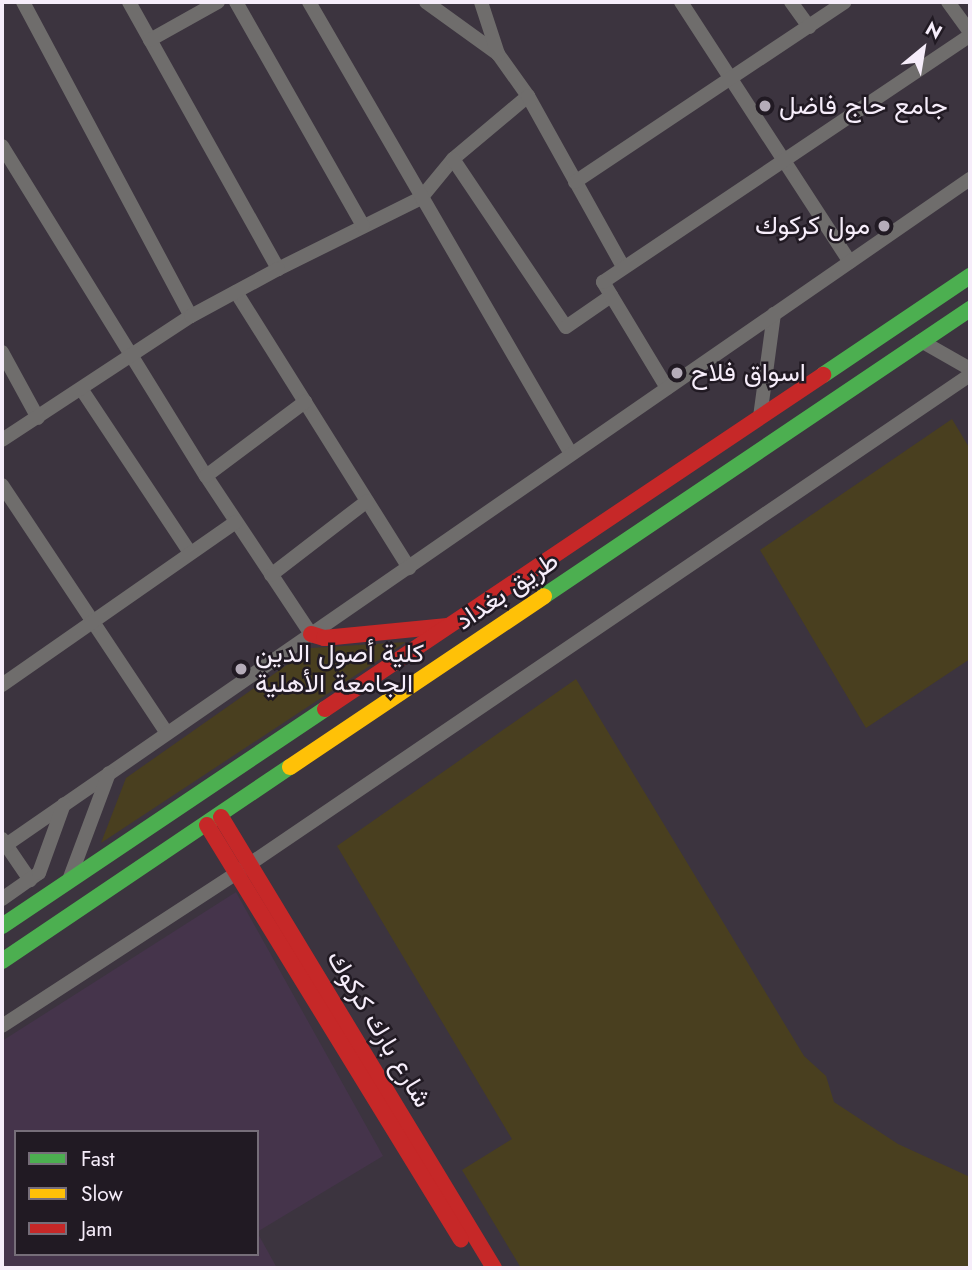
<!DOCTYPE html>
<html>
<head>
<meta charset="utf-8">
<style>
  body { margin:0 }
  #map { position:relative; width:972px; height:1270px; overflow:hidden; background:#3c343f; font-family:Jost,Vazirmatn,sans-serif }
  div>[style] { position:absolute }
  .built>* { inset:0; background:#45344b }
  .green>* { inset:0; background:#493f1f }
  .street>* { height:14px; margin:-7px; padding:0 7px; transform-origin:7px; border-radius:7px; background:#6f6d6c }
  .fast>* { height:16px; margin:-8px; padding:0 8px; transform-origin:8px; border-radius:8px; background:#4caf50 }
  .slow>* { height:16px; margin:-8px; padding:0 8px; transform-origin:8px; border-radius:8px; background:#ffc107 }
  .jam>* { height:16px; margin:-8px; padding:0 8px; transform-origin:8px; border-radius:8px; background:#c62828 }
  .dots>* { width:19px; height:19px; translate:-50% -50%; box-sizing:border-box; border:4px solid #211a23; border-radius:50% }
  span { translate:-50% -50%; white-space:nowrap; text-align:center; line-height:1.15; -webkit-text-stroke:5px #211a23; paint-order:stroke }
  .poi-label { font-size:26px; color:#f6edfa }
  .left { translate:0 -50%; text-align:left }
  .right { translate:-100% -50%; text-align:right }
  .street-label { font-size:26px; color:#f6edfa }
  .frame { position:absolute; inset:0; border:4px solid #f6edfa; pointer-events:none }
  .legend { position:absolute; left:14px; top:1130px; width:245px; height:126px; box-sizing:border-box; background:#211a23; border:2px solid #766e79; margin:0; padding:9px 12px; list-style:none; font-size:21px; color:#f6edfa }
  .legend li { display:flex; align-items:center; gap:14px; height:35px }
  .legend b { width:35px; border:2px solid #766e79 }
  .north { position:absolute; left:888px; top:14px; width:70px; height:70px; -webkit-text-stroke:5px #211a23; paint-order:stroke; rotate:30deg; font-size:19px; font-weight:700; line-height:28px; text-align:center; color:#f6edfa }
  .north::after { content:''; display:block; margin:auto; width:24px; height:32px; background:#f6edfa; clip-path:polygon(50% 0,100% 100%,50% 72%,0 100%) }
</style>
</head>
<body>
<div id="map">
  <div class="built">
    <i style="clip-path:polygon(236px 892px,383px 1156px,257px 1232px,257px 1132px,16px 1132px,16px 1254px,257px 1254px,257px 1232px,277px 1268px,2px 1268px,2px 1041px)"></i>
  </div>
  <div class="green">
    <i style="clip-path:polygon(952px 419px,970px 449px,970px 659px,866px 728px,760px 550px)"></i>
    <i style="clip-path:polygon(406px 642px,101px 843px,126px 778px,311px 648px)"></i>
    <i style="clip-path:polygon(576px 679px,804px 1056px,826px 1076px,834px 1102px,898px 1144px,970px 1177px,970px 1268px,521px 1268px,462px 1170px,512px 1139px,337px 846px)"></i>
  </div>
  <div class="street">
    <i style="left:23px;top:2px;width:356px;rotate:61.9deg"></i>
    <i style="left:129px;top:2px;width:306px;rotate:60.8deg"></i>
    <i style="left:278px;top:269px;width:160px;rotate:-26.4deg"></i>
    <i style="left:421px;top:198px;width:50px;rotate:-50.6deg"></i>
    <i style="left:453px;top:159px;width:98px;rotate:-40deg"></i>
    <i style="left:236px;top:2px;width:257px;rotate:60.4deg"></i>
    <i style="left:309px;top:2px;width:522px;rotate:59.9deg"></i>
    <i style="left:426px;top:2px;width:89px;rotate:35.8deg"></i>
    <i style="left:498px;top:54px;width:52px;rotate:54.5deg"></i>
    <i style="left:528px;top:96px;width:196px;rotate:60.9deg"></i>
    <i style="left:481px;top:2px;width:55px;rotate:71.9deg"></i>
    <i style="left:681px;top:2px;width:310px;rotate:57deg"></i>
    <i style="left:791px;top:2px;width:31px;rotate:54deg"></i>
    <i style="left:948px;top:2px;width:37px;rotate:54deg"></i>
    <i style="left:150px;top:40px;width:78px;rotate:-29.2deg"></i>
    <i style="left:2px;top:146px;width:388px;rotate:58.3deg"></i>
    <i style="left:206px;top:476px;width:190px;rotate:56.4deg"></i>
    <i style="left:453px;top:159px;width:202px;rotate:56.1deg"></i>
    <i style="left:566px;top:327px;width:55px;rotate:-34.6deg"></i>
    <i style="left:575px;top:182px;width:324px;rotate:-33.7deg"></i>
    <i style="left:236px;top:292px;width:326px;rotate:57.9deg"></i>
    <i style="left:921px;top:341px;width:56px;rotate:29.7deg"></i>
    <i style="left:2px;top:352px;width:75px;rotate:61.4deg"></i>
    <i style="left:667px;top:388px;width:124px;rotate:-121.1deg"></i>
    <i style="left:603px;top:282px;width:442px;rotate:-33.9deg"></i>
    <i style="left:82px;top:390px;width:193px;rotate:56.4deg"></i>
    <i style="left:760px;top:417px;width:104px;rotate:-82.3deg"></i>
    <i style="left:2px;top:440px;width:226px;rotate:-33.3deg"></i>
    <i style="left:191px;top:316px;width:99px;rotate:-28.4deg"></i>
    <i style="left:206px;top:476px;width:124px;rotate:-36.8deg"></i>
    <i style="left:2px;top:485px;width:298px;rotate:56.4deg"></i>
    <i style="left:271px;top:575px;width:121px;rotate:-37.6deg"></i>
    <i style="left:2px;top:685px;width:285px;rotate:-34.9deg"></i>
    <i style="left:2px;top:839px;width:50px;rotate:55.7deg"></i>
    <i style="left:6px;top:845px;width:1172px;rotate:-34.64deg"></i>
    <i style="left:69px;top:880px;width:114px;rotate:-69.5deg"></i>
    <i style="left:2px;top:899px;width:45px;rotate:-35.1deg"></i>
    <i style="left:39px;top:873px;width:73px;rotate:-70.1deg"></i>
    <i style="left:2px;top:1026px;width:282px;rotate:-33.1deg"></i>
    <i style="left:238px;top:872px;width:885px;rotate:-34.18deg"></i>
  </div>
  <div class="fast">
    <i style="left:823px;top:375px;width:177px;rotate:-34deg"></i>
    <i style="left:544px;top:596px;width:514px;rotate:-33.97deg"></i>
    <i style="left:2px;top:926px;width:389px;rotate:-33.9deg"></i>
    <i style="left:2px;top:961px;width:347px;rotate:-34deg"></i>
  </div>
  <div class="slow">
    <i style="left:290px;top:767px;width:306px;rotate:-33.9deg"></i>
  </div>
  <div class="jam">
    <i style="left:311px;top:634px;width:14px;rotate:17deg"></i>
    <i style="left:324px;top:638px;width:124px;rotate:-5.6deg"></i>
    <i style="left:325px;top:709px;width:600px;rotate:-33.85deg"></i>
    <i style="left:221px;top:817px;width:527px;rotate:58.81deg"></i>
    <i style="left:207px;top:825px;width:486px;rotate:58.5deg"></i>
  </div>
  <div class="dots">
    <i style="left:765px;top:106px;background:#b5acb9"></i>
    <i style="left:884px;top:226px;background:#b5acb9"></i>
    <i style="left:677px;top:373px;background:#b5acb9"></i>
    <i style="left:241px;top:669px;background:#b5acb9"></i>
  </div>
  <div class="poi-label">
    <span class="left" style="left:779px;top:106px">جامع حاج فاضل</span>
    <span class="right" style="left:870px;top:226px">مول كركوك</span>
    <span class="left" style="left:691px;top:373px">اسواق فلاح</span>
    <span class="left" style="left:255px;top:669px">كلية أصول الدين<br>الجامعة الأهلية</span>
  </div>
  <div class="street-label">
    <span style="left:507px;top:591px;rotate:-34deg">طريق بغداد</span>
    <span style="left:379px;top:1029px;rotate:59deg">شارع بارك كركوك</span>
  </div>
  <div class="frame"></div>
  <ul class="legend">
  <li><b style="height:9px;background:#4caf50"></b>Fast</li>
  <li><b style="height:9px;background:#ffc107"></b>Slow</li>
  <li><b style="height:9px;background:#c62828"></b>Jam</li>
  </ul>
  <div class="north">N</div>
</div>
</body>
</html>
